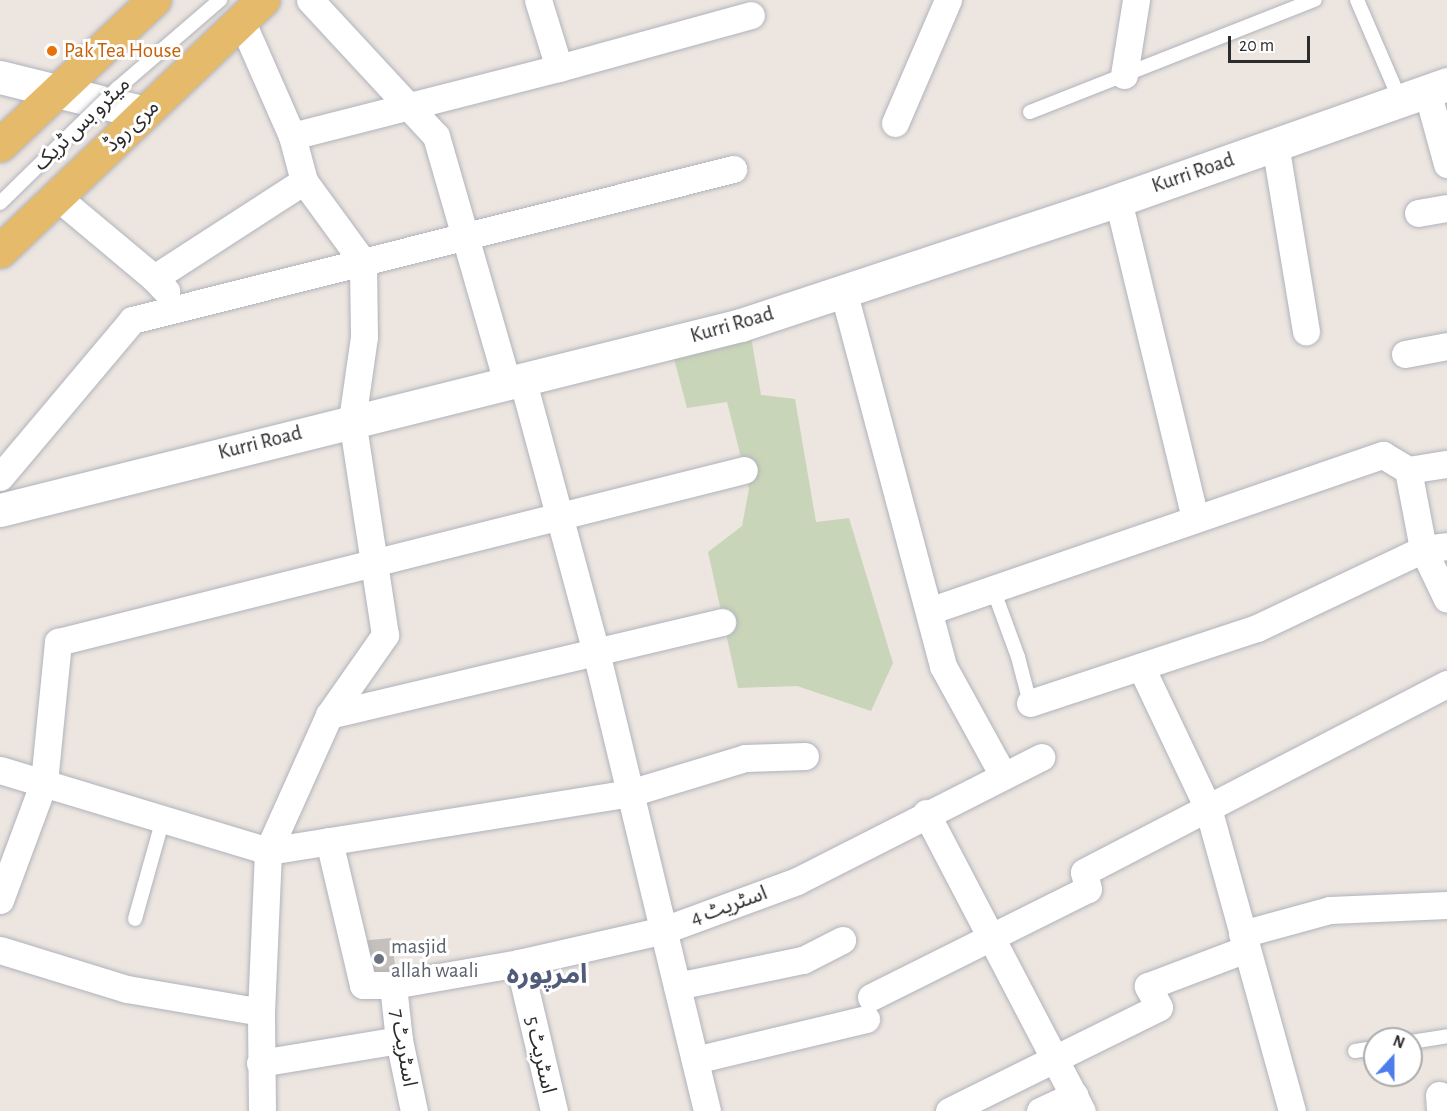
<!DOCTYPE html>
<html>
<head>
<meta charset="utf-8">
<style>
  body { margin:0 }
  #map { position:relative; width:1447px; height:1111px; overflow:hidden; background:#ece5e0; font-family:"Alegreya Sans","Noto Sans Arabic",sans-serif }
  div>[style] { position:absolute }
  .cemetery>* { inset:0; background:#c9d5b8 }
  .building>* { inset:0; background:#c5c0bb }
  .roads { filter:drop-shadow(0 0 2px #b0b3bb) drop-shadow(0 0 2px #b0b3bb) }
  .lane>* { height:14px; margin:-7px; padding:0 7px; transform-origin:7px; border-radius:7px; background:#fff }
  .street>* { height:27px; margin:-13.5px; padding:0 13.5px; transform-origin:13.5px; border-radius:13.5px; background:#fff }
  .secondary>* { height:33px; margin:-16.5px; padding:0 16.5px; transform-origin:16.5px; border-radius:16.5px; background:#fff }
  .primary>* { height:33px; margin:-16.5px; padding:0 16.5px; transform-origin:16.5px; border-radius:16.5px; background:#e5bb6b }
  .bridges { filter:drop-shadow(0 0 2px #b0b3bb) drop-shadow(0 0 2px #b0b3bb) }
  .lane-bridge>* { height:14px; margin:-7px; padding:0 7px; transform-origin:7px; border-radius:7px; background:#fff }
  .dots>* { width:16px; height:16px; translate:-50% -50%; box-sizing:border-box; border:3px solid #fff; border-radius:50% }
  span { translate:-50% -50%; white-space:nowrap; text-align:center; line-height:1.15; -webkit-text-stroke:6px #fff; paint-order:stroke }
  .food-label { font-size:21px; color:#c56008 }
  .left { translate:0 -50%; text-align:left }
  .street-label { font-size:21px; color:#2c2c2c }
  .worship-label { font-size:21px; color:#5b616d }
  .district-label { font-size:27px; color:#505c79; font-weight:700 }
  .north { position:absolute; left:1363px; top:1027px; width:60px; height:60px; box-sizing:border-box; background:#fff; border:2px solid #ababab; border-radius:50%; rotate:21deg; font-size:16px; font-weight:700; line-height:24px; text-align:center; color:#2c2c2c }
  .north::after { content:''; display:block; margin:auto; width:21px; height:27px; background:#4e7deb; clip-path:polygon(50% 0,100% 100%,50% 72%,0 100%) }
  .scale { position:absolute; left:1228px; top:36px; width:82px; height:27px; box-sizing:border-box; border:3px solid #2c2c2c; border-top:0; padding-left:8px; font-size:18px; line-height:21px; white-space:nowrap; color:#2c2c2c; -webkit-text-stroke:4px #fff; paint-order:stroke }
</style>
</head>
<body>
<div id="map">
  <div class="cemetery">
    <i style="clip-path:polygon(751px 337px,761px 395px,795px 399px,816px 522px,849px 518px,893px 663px,871px 711px,797px 686px,738px 688px,708px 552px,742px 526px,749px 489px,727px 402px,687px 408px,673px 355px)"></i>
  </div>
  <div class="building">
    <i style="clip-path:polygon(391px 938px,397px 977px,368px 980px,360px 941px)"></i>
  </div>
  <div class="roads">
    <div class="lane">
      <i style="left:1357px;top:0;width:109px;rotate:66.7deg"></i>
      <i style="left:1030px;top:112px;width:306px;rotate:-21.5deg"></i>
      <i style="left:993px;top:589px;width:72px;rotate:69.8deg"></i>
      <i style="left:1018px;top:657px;width:48px;rotate:75.4deg"></i>
      <i style="left:135px;top:919px;width:104px;rotate:-74.4deg"></i>
      <i style="left:1411px;top:1042px;width:36px;rotate:-9deg"></i>
      <i style="left:1355px;top:1051px;width:20px;rotate:-9deg"></i>
    </div>
    <div class="street">
      <i style="left:310px;top:0;width:185px;rotate:47.2deg"></i>
      <i style="left:436px;top:136px;width:256px;rotate:73.9deg"></i>
      <i style="left:538px;top:0;width:71px;rotate:72.8deg"></i>
      <i style="left:1124px;top:75px;width:76px;rotate:-80.9deg"></i>
      <i style="left:1427px;top:91px;width:76px;rotate:74.7deg"></i>
      <i style="left:895px;top:123px;width:134px;rotate:-66.7deg"></i>
      <i style="left:292px;top:136px;width:276px;rotate:-14.3deg"></i>
      <i style="left:559px;top:68px;width:199px;rotate:-15.4deg"></i>
      <i style="left:1275px;top:144px;width:190px;rotate:80.6deg"></i>
      <i style="left:56px;top:196px;width:128px;rotate:39.9deg"></i>
      <i style="left:154px;top:278px;width:18px;rotate:47deg"></i>
      <i style="left:1118px;top:200px;width:328px;rotate:76.4deg"></i>
      <i style="left:1418px;top:213px;width:29px;rotate:-10deg"></i>
      <i style="left:154px;top:278px;width:179px;rotate:-32.9deg"></i>
      <i style="left:843px;top:290px;width:389px;rotate:75.1deg"></i>
      <i style="left:943px;top:666px;width:124px;rotate:61.2deg"></i>
      <i style="left:1405px;top:354px;width:43px;rotate:-10.8deg"></i>
      <i style="left:522px;top:378px;width:284px;rotate:74.9deg"></i>
      <i style="left:596px;top:652px;width:472px;rotate:76.4deg"></i>
      <i style="left:1408px;top:470px;width:80px;rotate:79.2deg"></i>
      <i style="left:1423px;top:549px;width:55px;rotate:64.4deg"></i>
      <i style="left:0;top:477px;width:205px;rotate:-49.9deg"></i>
      <i style="left:132px;top:320px;width:620px;rotate:-14.1deg"></i>
      <i style="left:929px;top:611px;width:480px;rotate:-19deg"></i>
      <i style="left:1383px;top:455px;width:29px;rotate:31deg"></i>
      <i style="left:1408px;top:470px;width:39px;rotate:-9deg"></i>
      <i style="left:1141px;top:667px;width:156px;rotate:64.6deg"></i>
      <i style="left:1208px;top:808px;width:314px;rotate:74.5deg"></i>
      <i style="left:1030px;top:703px;width:239px;rotate:-18.3deg"></i>
      <i style="left:1257px;top:628px;width:184px;rotate:-25.4deg"></i>
      <i style="left:1423px;top:549px;width:24px;rotate:-7deg"></i>
      <i style="left:329px;top:715px;width:404px;rotate:-13.3deg"></i>
      <i style="left:0;top:770px;width:280px;rotate:16.8deg"></i>
      <i style="left:268px;top:851px;width:149px;rotate:-65.8deg"></i>
      <i style="left:329px;top:715px;width:98px;rotate:-55deg"></i>
      <i style="left:385px;top:635px;width:218px;rotate:-98.7deg"></i>
      <i style="left:352px;top:420px;width:84px;rotate:-81.8deg"></i>
      <i style="left:364px;top:337px;width:75px;rotate:-90.8deg"></i>
      <i style="left:363px;top:262px;width:100px;rotate:-126.1deg"></i>
      <i style="left:304px;top:181px;width:47px;rotate:-104.9deg"></i>
      <i style="left:292px;top:136px;width:127px;rotate:-113.7deg"></i>
      <i style="left:926px;top:813px;width:336px;rotate:62.4deg"></i>
      <i style="left:329px;top:841px;width:148px;rotate:76.7deg"></i>
      <i style="left:363px;top:985px;width:30px"></i>
      <i style="left:393px;top:985px;width:128px;rotate:-9.9deg"></i>
      <i style="left:519px;top:963px;width:149px;rotate:-12.8deg"></i>
      <i style="left:664px;top:930px;width:142px;rotate:-20.2deg"></i>
      <i style="left:797px;top:881px;width:274px;rotate:-26.9deg"></i>
      <i style="left:0;top:900px;width:126px;rotate:-69.6deg"></i>
      <i style="left:44px;top:782px;width:141px;rotate:-84.3deg"></i>
      <i style="left:58px;top:642px;width:707px;rotate:-14.08deg"></i>
      <i style="left:1242px;top:934px;width:91px;rotate:-15.3deg"></i>
      <i style="left:1330px;top:910px;width:117px;rotate:-2.4deg"></i>
      <i style="left:0;top:950px;width:133px;rotate:17.1deg"></i>
      <i style="left:127px;top:989px;width:136px;rotate:9.7deg"></i>
      <i style="left:519px;top:963px;width:152px;rotate:76.7deg"></i>
      <i style="left:393px;top:985px;width:55px;rotate:83.8deg"></i>
      <i style="left:399px;top:1040px;width:73px;rotate:78.1deg"></i>
      <i style="left:677px;top:986px;width:129px;rotate:-11.7deg"></i>
      <i style="left:803px;top:960px;width:44px;rotate:-27.1deg"></i>
      <i style="left:871px;top:997px;width:242px;rotate:-26.5deg"></i>
      <i style="left:1088px;top:889px;width:17px;rotate:-103deg"></i>
      <i style="left:1084px;top:872px;width:409px;rotate:-27.4deg"></i>
      <i style="left:695px;top:1060px;width:176px;rotate:-13.5deg"></i>
      <i style="left:260px;top:1063px;width:141px;rotate:-9.4deg"></i>
      <i style="left:1439px;top:1095px;width:16px;rotate:86deg"></i>
      <i style="left:262px;top:1111px;width:99px;rotate:-90.6deg"></i>
      <i style="left:261px;top:1012px;width:161px;rotate:-87.5deg"></i>
      <i style="left:268px;top:851px;width:367px;rotate:-9.1deg"></i>
      <i style="left:630px;top:793px;width:120px;rotate:-16.9deg"></i>
      <i style="left:745px;top:758px;width:60px;rotate:-1.9deg"></i>
      <i style="left:949px;top:1111px;width:234px;rotate:-26.3deg"></i>
      <i style="left:1159px;top:1007px;width:24px;rotate:-118deg"></i>
      <i style="left:1148px;top:986px;width:105px;rotate:-20.7deg"></i>
      <i style="left:1040px;top:1111px;width:38px;rotate:-25deg"></i>
    </div>
    <div class="secondary">
      <i style="left:0;top:77px;width:149px;rotate:13.9deg"></i>
      <i style="left:0;top:510px;width:764px;rotate:-14.02deg"></i>
      <i style="left:741px;top:325px;width:397px;rotate:-18.3deg"></i>
      <i style="left:1118px;top:200px;width:349px;rotate:-19.4deg"></i>
    </div>
    <div class="primary">
      <i style="left:0;top:145px;width:212px;rotate:-43.3deg"></i>
      <i style="left:0;top:251px;width:364px;rotate:-43.7deg"></i>
    </div>
  </div>
  <div class="bridges">
    <div class="lane-bridge">
      <i style="left:0;top:203px;width:165px;rotate:-44.3deg"></i>
      <i style="left:118px;top:88px;width:135px;rotate:-40.8deg"></i>
    </div>
  </div>
  <div class="dots">
    <i style="left:52px;top:51px;background:#e8710a"></i>
    <i style="left:379px;top:959px;background:#6b7280"></i>
  </div>
  <div class="food-label">
    <span class="left" style="left:64px;top:51px">Pak Tea House</span>
  </div>
  <div class="street-label">
    <span style="left:82px;top:124px;rotate:-44deg">میٹرو بس ٹریک</span>
    <span style="left:132px;top:126px;rotate:-43deg">مری روڈ</span>
    <span style="left:1193px;top:173px;rotate:-19deg">Kurri Road</span>
    <span style="left:732px;top:325px;rotate:-16deg">Kurri Road</span>
    <span style="left:260px;top:443px;rotate:-14deg">Kurri Road</span>
    <span style="left:729px;top:906px;rotate:-20deg">اسٹریٹ 4</span>
    <span style="left:403px;top:1048px;rotate:80deg">اسٹریٹ 7</span>
    <span style="left:540px;top:1055px;rotate:77deg">اسٹریٹ 5</span>
  </div>
  <div class="worship-label">
    <span class="left" style="left:391px;top:959px">masjid<br>allah waali</span>
  </div>
  <div class="district-label">
    <span style="left:547px;top:975px">امرپورہ</span>
  </div>
  <div class="north">N</div>
  <div class="scale">20 m</div>
</div>
</body>
</html>
